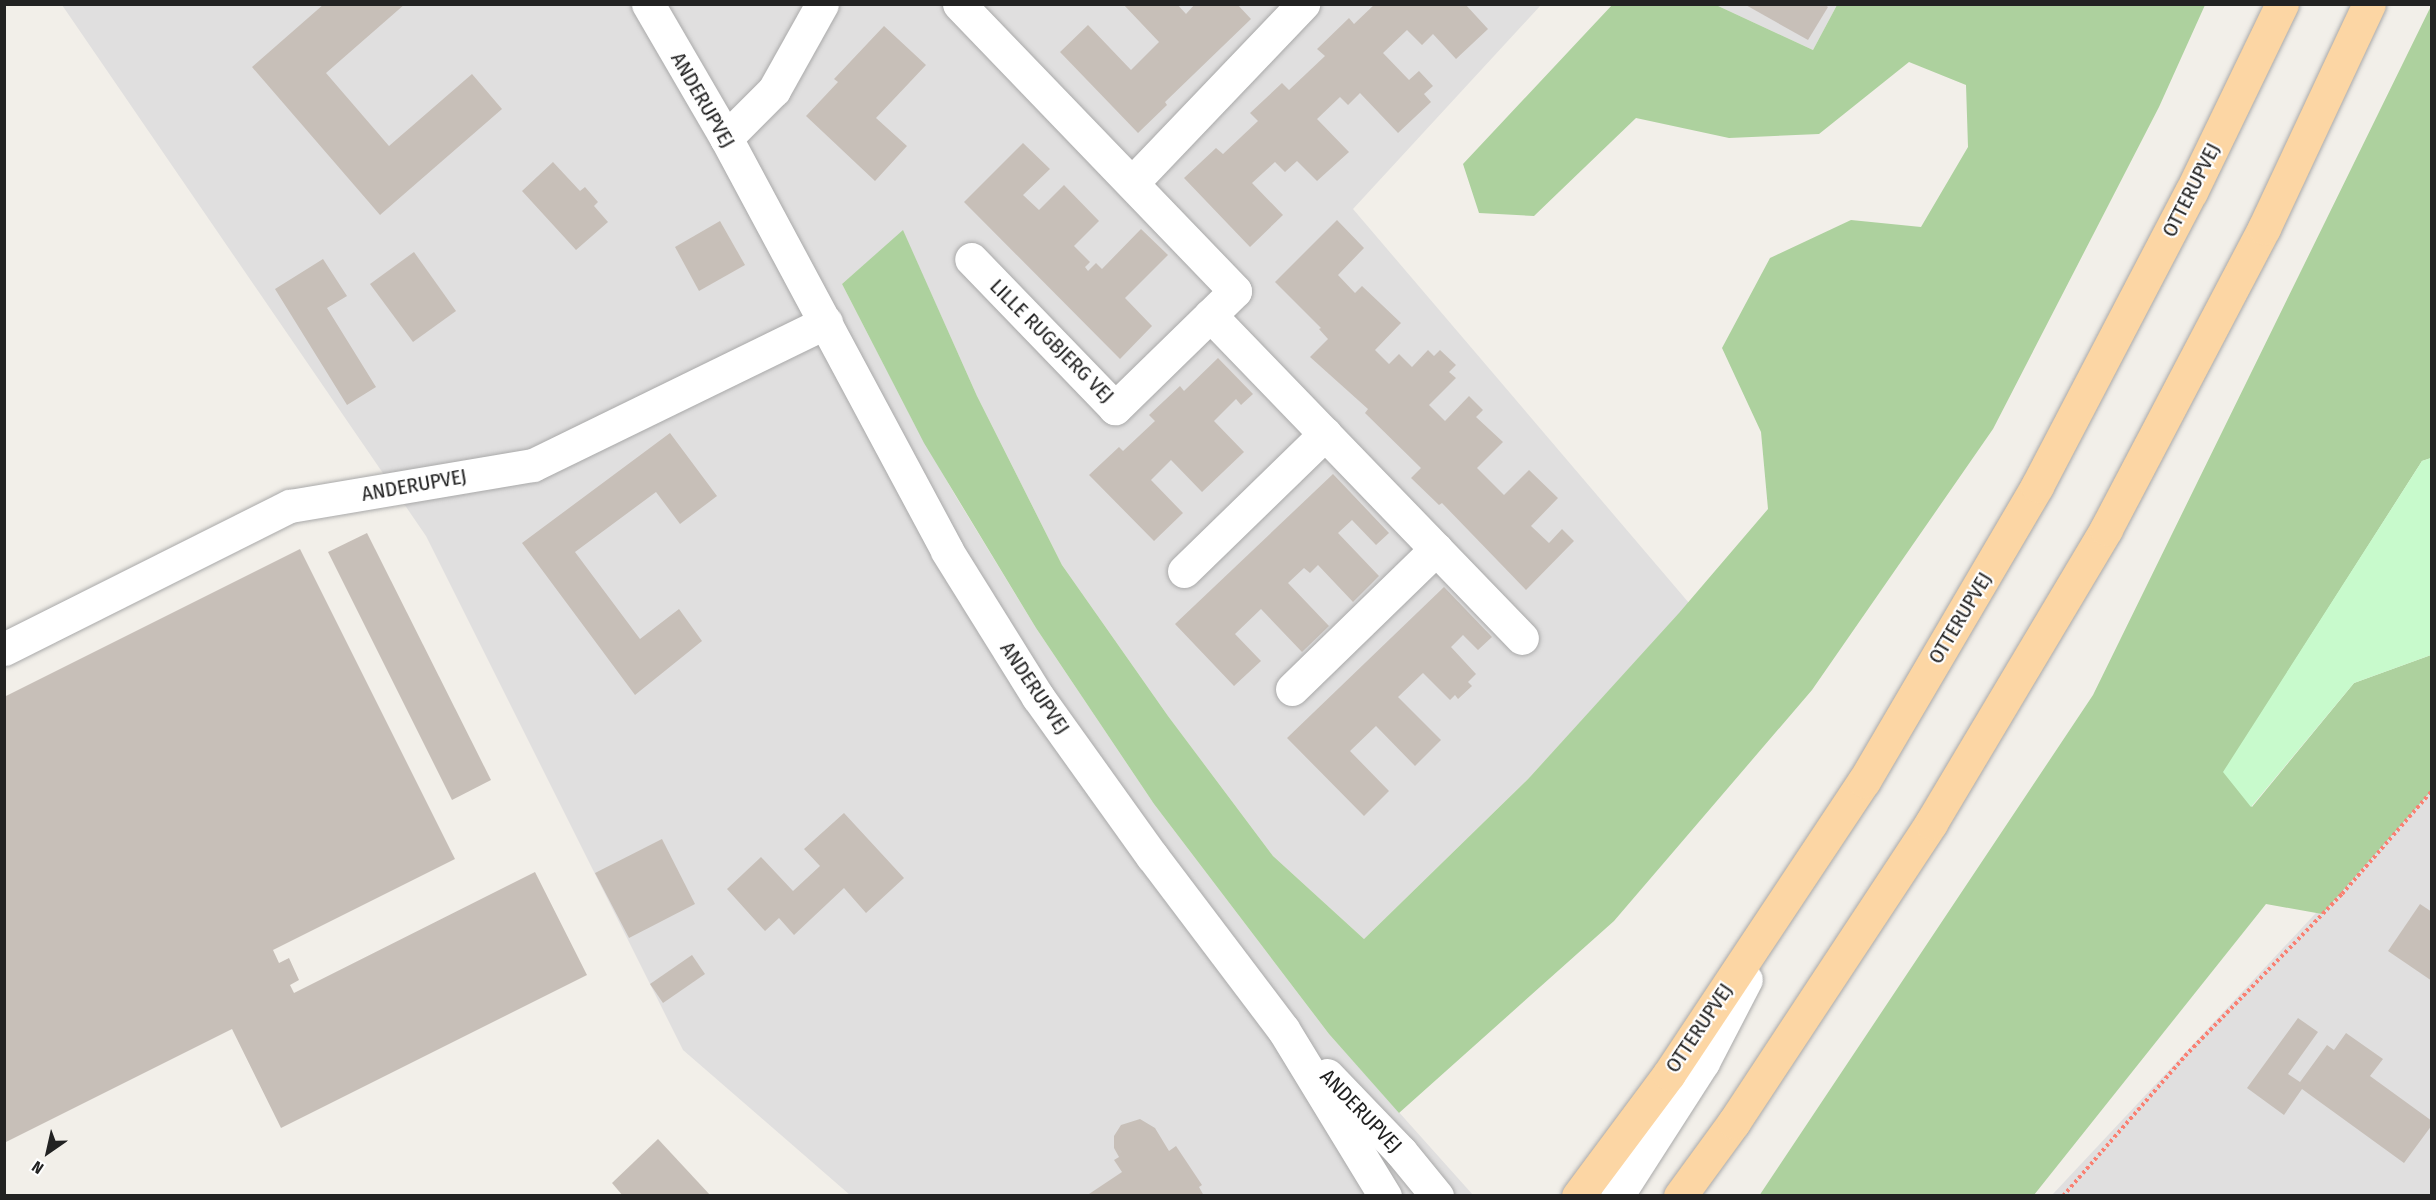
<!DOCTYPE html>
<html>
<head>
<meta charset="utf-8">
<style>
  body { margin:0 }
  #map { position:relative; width:2436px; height:1200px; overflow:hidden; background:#f2efe9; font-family:"Fira Sans Condensed",sans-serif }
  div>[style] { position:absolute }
  .residential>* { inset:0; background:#e0dfdf }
  .forest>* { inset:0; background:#add19e }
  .park>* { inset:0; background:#c8facc }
  .building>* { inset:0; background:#c7bfb8 }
  .path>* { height:4px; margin-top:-2px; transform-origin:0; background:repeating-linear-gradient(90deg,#fa8072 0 3px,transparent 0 6px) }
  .roads { filter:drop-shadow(0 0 2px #a9a9a9) drop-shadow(0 0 2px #a9a9a9) }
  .minor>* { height:33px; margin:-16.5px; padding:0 16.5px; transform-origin:16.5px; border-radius:16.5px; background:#fff }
  .major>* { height:33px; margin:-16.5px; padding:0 16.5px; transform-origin:16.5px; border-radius:16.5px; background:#fcd6a4 }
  span { translate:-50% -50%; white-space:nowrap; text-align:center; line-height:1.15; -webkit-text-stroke:4.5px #fff; paint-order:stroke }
  .street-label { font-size:21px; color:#222 }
  .frame { position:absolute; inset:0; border:6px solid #222; pointer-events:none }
  .north { position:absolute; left:18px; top:1122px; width:60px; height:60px; -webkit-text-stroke:4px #fff; paint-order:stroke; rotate:214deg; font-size:16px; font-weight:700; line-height:24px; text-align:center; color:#222 }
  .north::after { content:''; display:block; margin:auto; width:21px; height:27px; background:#222; clip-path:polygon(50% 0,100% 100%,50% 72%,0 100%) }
</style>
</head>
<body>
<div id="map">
  <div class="residential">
    <i style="clip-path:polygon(62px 5px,1541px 5px,1353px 209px,1689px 603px,1529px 778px,1364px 939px,1273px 856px,1168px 716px,1062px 565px,977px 396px,903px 231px,842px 284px,915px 425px,955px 495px,1036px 628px,1154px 804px,1329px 1034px,1473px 1195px,850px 1195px,683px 1050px,426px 536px)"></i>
    <i style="clip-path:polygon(1716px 5px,1837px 5px,1813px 50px)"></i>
    <i style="clip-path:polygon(2431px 790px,2431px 1195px,2052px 1195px)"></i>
  </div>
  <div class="forest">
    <i style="clip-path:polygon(1613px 4px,1716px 5px,1813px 50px,1837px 5px,2205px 5px,2159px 107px,1993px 429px,1812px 690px,1614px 921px,1399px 1113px,1329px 1034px,1154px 804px,1036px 628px,924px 443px,842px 284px,903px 230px,977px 396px,1062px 565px,1168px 716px,1273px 856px,1364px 939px,1529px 778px,1679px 613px,1768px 509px,1761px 432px,1722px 348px,1770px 258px,1851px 220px,1921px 227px,1968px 147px,1966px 85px,1909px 62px,1819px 134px,1729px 138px,1636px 118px,1534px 216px,1479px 213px,1463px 164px)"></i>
    <i style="clip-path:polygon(2431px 6px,2431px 458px,2422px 461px,2224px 772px,2252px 807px,2354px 683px,2431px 655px,2431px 791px,2322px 914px,2266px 904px,2034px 1195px,1759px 1196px,2093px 695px)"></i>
  </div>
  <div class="park">
    <i style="clip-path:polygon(2431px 458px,2431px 655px,2354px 683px,2251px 807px,2223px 772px,2422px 461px)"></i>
  </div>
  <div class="building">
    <i style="clip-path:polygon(324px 4px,405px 4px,326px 73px,389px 146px,472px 74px,502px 109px,380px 215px,252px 67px)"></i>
    <i style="clip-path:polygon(1123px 4px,1177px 4px,1186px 14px,1195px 4px,1237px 4px,1251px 19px,1165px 102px,1167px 105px,1138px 133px,1060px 52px,1088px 25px,1131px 70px,1159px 42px)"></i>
    <i style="clip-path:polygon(1375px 4px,1465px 4px,1488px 29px,1456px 59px,1433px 34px,1422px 45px,1407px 30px,1383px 53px,1409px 80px,1419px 71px,1433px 86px,1424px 94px,1431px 102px,1398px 133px,1360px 93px,1348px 105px,1340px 97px,1317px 119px,1349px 152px,1317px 181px,1297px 161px,1285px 172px,1275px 162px,1252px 183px,1283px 215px,1250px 247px,1184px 178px,1216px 148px,1223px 154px,1258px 121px,1250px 113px,1282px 83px,1289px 90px,1325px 56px,1317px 49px,1349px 18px,1354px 24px)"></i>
    <i style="clip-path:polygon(1744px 4px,1824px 4px,1828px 7px,1808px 40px)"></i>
    <i style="clip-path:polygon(884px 26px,926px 65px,876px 118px,907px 146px,875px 181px,806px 116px,838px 82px,834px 79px)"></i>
    <i style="clip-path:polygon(1023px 143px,1050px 169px,1023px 195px,1039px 210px,1064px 185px,1099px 221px,1074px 246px,1090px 262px,1085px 267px,1088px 271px,1096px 263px,1102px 269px,1141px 229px,1168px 255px,1125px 298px,1152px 326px,1120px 359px,964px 202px)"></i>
    <i style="clip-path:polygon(553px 162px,580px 191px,585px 187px,598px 202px,594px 206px,608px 222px,576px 250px,522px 191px)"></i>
    <i style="clip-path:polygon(1337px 220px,1364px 248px,1338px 275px,1355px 293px,1362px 286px,1401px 323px,1375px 350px,1389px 364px,1399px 354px,1412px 367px,1428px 350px,1434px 356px,1440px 350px,1456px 365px,1449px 372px,1456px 378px,1429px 405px,1445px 421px,1469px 396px,1483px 410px,1476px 417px,1503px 442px,1477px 468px,1504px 495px,1529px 470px,1558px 498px,1531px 526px,1549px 543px,1562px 529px,1574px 541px,1526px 590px,1442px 503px,1439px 505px,1411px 478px,1421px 468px,1365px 413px,1368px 409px,1310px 357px,1328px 339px,1319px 329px,1321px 328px,1275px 282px)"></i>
    <i style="clip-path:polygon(720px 221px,745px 265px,699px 291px,675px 247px)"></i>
    <i style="clip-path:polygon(414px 252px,456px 311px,413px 342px,370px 284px)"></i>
    <i style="clip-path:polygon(323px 259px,347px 296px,327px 308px,376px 387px,347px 405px,275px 289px)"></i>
    <i style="clip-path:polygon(1218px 358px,1253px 394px,1241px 405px,1236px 399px,1214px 421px,1244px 452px,1202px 492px,1171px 460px,1151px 480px,1183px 513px,1154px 541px,1089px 475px,1119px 447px,1123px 451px,1155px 421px,1149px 415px,1180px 386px,1184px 391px)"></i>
    <i style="clip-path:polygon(670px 433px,717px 496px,680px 524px,656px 492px,575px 552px,640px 639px,679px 609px,702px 641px,635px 695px,522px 543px)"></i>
    <i style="clip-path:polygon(1333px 474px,1389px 533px,1376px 545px,1352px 520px,1338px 533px,1379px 576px,1353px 602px,1318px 565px,1310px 573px,1304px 568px,1288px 583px,1329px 626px,1302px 652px,1261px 609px,1235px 634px,1261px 661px,1234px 686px,1175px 624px)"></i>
    <i style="clip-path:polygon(367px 533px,491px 780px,452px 800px,328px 552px)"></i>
    <i style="clip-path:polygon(300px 549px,455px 859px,273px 950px,279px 963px,289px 958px,299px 980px,290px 985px,294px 993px,535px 872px,587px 975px,281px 1128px,232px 1029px,4px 1143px,4px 697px)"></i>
    <i style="clip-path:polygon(1444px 587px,1492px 637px,1478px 650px,1463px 635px,1451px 647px,1476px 674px,1468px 682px,1472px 686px,1458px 699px,1455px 695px,1450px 700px,1423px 673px,1398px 697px,1441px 740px,1415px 766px,1376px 726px,1350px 751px,1389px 791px,1364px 816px,1287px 738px)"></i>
    <i style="clip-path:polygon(844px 813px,904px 878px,866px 913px,844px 888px,794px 935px,779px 918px,765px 931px,727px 889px,761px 857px,793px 891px,820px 866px,804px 849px)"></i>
    <i style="clip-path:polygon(662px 839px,695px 904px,629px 938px,595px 873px)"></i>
    <i style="clip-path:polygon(2420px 904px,2432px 912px,2432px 981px,2388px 951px)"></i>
    <i style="clip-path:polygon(692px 955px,705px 974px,663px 1003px,650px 984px)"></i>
    <i style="clip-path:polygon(2298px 1018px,2318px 1032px,2288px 1074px,2300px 1082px,2327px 1045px,2334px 1050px,2346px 1033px,2383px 1059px,2370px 1076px,2432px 1121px,2432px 1125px,2404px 1163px,2302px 1089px,2284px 1115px,2247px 1088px)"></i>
    <i style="clip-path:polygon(1140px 1119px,1155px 1128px,1169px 1151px,1176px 1146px,1202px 1185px,1199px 1187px,1204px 1196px,1086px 1196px,1122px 1172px,1114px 1160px,1119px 1157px,1114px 1148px,1114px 1136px,1121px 1125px)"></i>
    <i style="clip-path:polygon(658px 1139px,711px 1196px,623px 1196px,612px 1183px)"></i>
  </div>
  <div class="path">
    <i style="left:2063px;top:1196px;width:186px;rotate:-48.9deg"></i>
    <i style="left:2185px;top:1056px;width:226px;rotate:-45.9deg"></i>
    <i style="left:2342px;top:894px;width:137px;rotate:-48.9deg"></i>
  </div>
  <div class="roads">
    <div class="minor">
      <i style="left:648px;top:4px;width:155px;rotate:59.8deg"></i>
      <i style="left:726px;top:138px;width:468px;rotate:61.8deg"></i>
      <i style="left:947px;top:551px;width:172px;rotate:58.1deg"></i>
      <i style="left:1038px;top:697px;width:196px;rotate:54.4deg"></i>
      <i style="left:1152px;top:856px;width:217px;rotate:52.9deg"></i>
      <i style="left:1283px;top:1029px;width:196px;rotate:58.6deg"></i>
      <i style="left:959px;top:4px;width:398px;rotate:46.1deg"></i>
      <i style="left:1235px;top:291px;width:168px;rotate:135.7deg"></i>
      <i style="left:1115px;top:408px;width:207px;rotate:-134deg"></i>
      <i style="left:726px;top:138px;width:68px;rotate:-45deg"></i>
      <i style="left:774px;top:90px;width:98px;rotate:-60.8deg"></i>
      <i style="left:1132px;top:183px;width:248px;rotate:-46.3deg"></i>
      <i style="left:1210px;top:315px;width:449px;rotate:46deg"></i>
      <i style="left:1184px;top:571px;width:197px;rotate:-44.2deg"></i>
      <i style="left:4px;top:649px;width:320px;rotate:-26.6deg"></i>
      <i style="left:290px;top:506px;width:246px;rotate:-9.6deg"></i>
      <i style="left:533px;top:465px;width:326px;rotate:-26deg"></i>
      <i style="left:1292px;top:689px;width:201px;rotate:-44.2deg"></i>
      <i style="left:1327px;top:1075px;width:107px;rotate:46.1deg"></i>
      <i style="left:1401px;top:1152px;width:57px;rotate:50.7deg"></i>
      <i style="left:1617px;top:1196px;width:159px;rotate:-57.3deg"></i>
      <i style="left:1703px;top:1062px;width:93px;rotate:-62.6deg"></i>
    </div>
    <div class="major">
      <i style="left:1578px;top:1196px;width:152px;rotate:-53.3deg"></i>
      <i style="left:1669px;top:1074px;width:352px;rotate:-56.4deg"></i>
      <i style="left:1864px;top:781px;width:342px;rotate:-59.6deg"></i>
      <i style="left:2037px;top:486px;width:332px;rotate:-62.4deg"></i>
      <i style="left:2191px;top:192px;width:209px;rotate:-64.2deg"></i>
      <i style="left:1680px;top:1196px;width:92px;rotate:-53.9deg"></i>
      <i style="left:1734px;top:1122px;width:358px;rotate:-56.6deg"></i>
      <i style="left:1931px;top:823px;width:342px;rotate:-59.2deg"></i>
      <i style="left:2106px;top:529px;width:340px;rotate:-62.3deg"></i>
      <i style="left:2264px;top:228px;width:247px;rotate:-64.9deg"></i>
    </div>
  </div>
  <div class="street-label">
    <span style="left:703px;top:100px;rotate:60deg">ANDERUPVEJ</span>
    <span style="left:2191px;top:190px;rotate:-63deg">OTTERUPVEJ</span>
    <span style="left:1052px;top:341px;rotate:45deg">LILLE RUGBJERG VEJ</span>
    <span style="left:414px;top:485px;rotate:-10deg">ANDERUPVEJ</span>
    <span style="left:1960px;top:618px;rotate:-59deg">OTTERUPVEJ</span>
    <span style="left:1035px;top:688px;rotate:56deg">ANDERUPVEJ</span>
    <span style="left:1699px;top:1028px;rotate:-56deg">OTTERUPVEJ</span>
    <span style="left:1361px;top:1111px;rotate:46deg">ANDERUPVEJ</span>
  </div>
  <div class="frame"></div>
  <div class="north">N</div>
</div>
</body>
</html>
